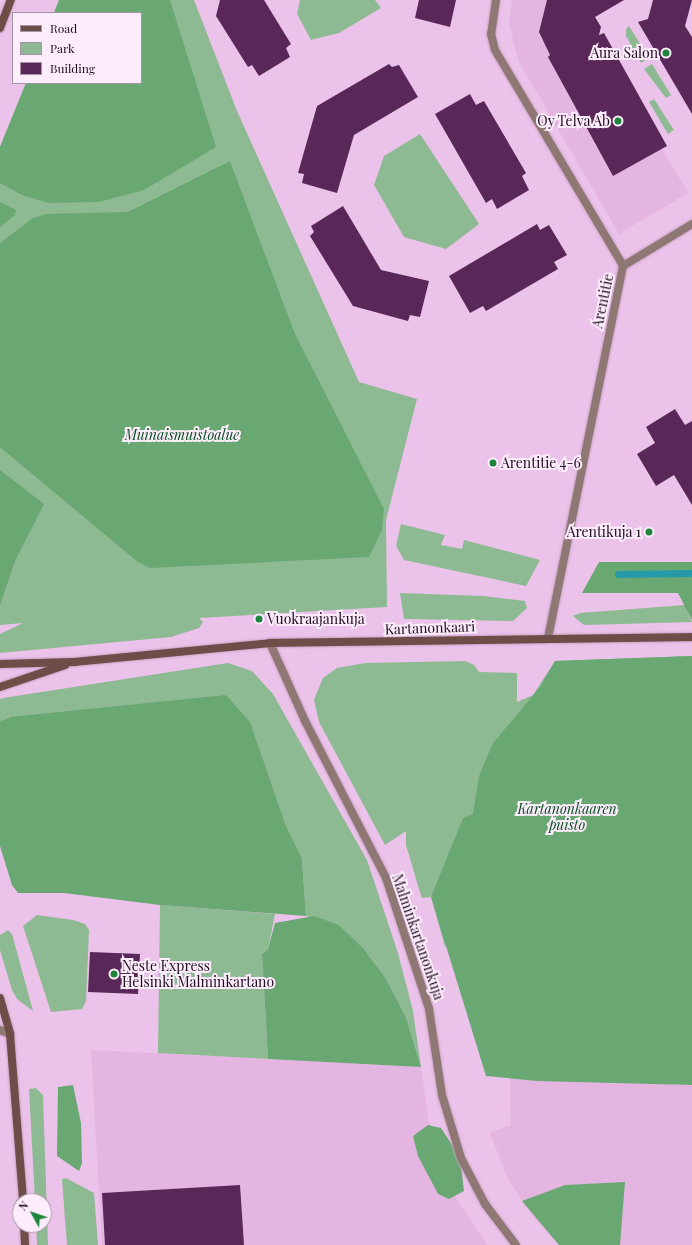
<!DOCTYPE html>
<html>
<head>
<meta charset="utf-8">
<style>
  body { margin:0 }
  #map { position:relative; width:692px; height:1245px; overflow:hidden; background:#ebc2e9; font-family:"Playfair Display",serif }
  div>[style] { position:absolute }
  .built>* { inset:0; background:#e4b5e1 }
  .green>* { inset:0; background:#8eba93 }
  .forest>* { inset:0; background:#69a773 }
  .stream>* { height:7px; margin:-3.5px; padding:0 3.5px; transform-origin:3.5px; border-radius:3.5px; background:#269aa9 }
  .building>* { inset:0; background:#5a2858 }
  .roads { filter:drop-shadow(0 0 1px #c6a2c4) drop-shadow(0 0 1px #c6a2c4) }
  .street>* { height:8px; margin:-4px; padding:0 4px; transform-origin:4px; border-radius:4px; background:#8f7773 }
  .secondary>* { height:8px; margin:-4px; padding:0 4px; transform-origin:4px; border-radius:4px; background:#6e4c47 }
  .dots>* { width:11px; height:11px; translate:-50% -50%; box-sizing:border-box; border:2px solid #fdecfc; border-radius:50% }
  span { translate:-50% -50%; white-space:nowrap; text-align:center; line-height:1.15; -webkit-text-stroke:4px #fdecfc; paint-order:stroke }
  .poi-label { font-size:14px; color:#1c0e1c }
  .right { translate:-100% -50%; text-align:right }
  .left { translate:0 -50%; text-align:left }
  .street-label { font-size:14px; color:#1c0e1c }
  .park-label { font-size:14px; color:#074f1e; font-style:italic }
  .legend { position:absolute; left:12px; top:12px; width:130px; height:72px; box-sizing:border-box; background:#fdecfc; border:1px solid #a393a2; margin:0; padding:5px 7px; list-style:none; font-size:12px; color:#1c0e1c }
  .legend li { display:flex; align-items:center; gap:8px; height:20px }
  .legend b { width:20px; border:1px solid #a393a2 }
  .north { position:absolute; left:12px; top:1193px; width:40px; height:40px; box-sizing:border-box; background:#fdecfc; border:1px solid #a393a2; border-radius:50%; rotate:310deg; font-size:11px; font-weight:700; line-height:16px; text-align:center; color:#1c0e1c }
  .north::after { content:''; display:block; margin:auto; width:14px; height:18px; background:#1d853b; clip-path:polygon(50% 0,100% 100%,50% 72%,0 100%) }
</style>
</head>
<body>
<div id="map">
  <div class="built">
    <i style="clip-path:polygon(512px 0,592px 0,586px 21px,688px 193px,619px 234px,519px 62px,509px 24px)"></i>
    <i style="clip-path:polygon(91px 1050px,421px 1067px,430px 1130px,453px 1193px,487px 1245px,102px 1245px)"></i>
    <i style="clip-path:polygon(510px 1079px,692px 1085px,692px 1245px,559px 1245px,533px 1217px,508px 1179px,490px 1133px,511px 1125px)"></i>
  </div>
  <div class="green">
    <i style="clip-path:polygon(59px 0,194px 0,237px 111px,359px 382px,417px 399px,386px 520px,387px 607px,199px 618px,203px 622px,199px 628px,171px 637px,0 653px,0 634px,23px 623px,0 625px,0 147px,26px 83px,141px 83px,141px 13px,54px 13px)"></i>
    <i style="clip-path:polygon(300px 0,375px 0,381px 8px,339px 33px,311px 40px,297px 14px)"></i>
    <i style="clip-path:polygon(629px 26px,649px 58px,641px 63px,626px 36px,626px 29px)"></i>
    <i style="clip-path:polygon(652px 64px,671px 95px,666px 98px,644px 69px)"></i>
    <i style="clip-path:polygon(654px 99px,674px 130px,668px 134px,649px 102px)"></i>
    <i style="clip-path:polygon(420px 134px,479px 224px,446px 249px,404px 237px,374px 185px,384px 156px)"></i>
    <i style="clip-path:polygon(401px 524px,445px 535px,441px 545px,462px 549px,464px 540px,540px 560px,526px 586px,404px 560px,396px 546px)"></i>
    <i style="clip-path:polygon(400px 593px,483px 596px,525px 601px,527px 608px,513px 621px,404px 619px)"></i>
    <i style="clip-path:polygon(685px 605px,692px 622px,584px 625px,573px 616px,580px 613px)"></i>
    <i style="clip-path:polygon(692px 656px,450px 944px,445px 947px,431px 897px,422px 898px,419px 889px,406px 845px,406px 831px,385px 845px,319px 722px,314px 700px,323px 678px,337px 668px,365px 663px,465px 661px,474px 665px,479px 672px,517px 673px,517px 702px,533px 695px,555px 661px)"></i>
    <i style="clip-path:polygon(228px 663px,252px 671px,273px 694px,367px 860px,398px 953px,413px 1011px,421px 1067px,406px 1017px,385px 977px,363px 948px,339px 925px,306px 916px,302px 859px,9px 717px,0 721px,0 699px,3px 698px)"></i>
    <i style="clip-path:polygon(160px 905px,275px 914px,268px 949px,262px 954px,268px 1059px,158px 1053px)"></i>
    <i style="clip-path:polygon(37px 915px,73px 920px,85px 924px,89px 930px,86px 1001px,82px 1009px,51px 1012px,23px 926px)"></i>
    <i style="clip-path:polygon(8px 930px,12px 934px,33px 1011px,17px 999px,12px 990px,0 950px,0 935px)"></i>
    <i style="clip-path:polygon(36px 1088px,43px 1095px,48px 1245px,37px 1245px,36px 1225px,44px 1225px,44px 1201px,35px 1201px,29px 1089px)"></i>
    <i style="clip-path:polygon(66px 1178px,94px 1193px,98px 1245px,67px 1245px,62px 1179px)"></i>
  </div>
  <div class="forest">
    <i style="clip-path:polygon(59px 0,170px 0,216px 147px,144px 190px,99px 202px,49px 203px,22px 195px,0 183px,0 147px,26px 83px,141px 83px,141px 13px,54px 13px)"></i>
    <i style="clip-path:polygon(230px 161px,295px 334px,384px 509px,382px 530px,369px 557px,150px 568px,138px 562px,0 447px,0 243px,33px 218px,46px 214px,128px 212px)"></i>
    <i style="clip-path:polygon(0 202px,16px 210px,15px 215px,0 227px)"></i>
    <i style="clip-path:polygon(0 470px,44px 504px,15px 561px,0 605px)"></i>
    <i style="clip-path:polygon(599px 562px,692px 562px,692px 620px,678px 593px,582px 593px)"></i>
    <i style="clip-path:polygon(692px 656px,692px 1085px,537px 1081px,486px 1076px,431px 897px,463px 818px,473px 814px,479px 776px,493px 743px,540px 687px,555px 661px)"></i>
    <i style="clip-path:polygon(226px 695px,250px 722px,285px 824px,302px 859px,306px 916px,160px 905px,64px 893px,18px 893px,12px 885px,0 846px,0 721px,10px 717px)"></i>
    <i style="clip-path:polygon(314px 916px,339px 925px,363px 948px,385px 977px,406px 1017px,421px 1067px,268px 1059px,262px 954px,268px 949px,275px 923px)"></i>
    <i style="clip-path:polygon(73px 1085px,81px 1123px,82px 1163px,79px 1171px,57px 1156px,58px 1087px)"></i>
    <i style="clip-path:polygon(428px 1125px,441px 1128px,460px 1157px,464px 1191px,449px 1199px,438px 1194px,418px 1156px,413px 1136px)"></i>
    <i style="clip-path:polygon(625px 1182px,620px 1245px,559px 1245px,522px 1201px,565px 1185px)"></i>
  </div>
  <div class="stream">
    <i style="left:618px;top:574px;width:74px;rotate:-0.8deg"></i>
  </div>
  <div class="building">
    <i style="clip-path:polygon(220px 0,264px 0,291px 44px,286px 48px,290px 57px,259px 76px,252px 65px,248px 67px,216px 16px)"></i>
    <i style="clip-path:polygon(419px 0,456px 0,450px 27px,415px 18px)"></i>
    <i style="clip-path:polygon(547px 0,624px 0,595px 17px,601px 27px,599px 35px,604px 33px,667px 146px,613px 176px,548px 57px,550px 55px,539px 32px)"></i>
    <i style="clip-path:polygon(653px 0,692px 0,685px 26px,692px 37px,692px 114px,638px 22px,648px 19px)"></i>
    <i style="clip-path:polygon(389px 64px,392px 67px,399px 65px,418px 97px,354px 135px,337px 193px,302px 183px,304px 174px,298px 173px,317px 106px)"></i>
    <i style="clip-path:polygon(470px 94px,476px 105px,484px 101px,526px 173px,522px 176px,529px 190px,497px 209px,492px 199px,486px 203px,435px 114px)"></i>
    <i style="clip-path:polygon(343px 206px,381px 270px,429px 281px,420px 317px,410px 315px,408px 321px,353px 306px,310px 236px,314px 232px,311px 226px)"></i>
    <i style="clip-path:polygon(537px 224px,540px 230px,549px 225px,567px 255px,554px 262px,558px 269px,486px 311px,483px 306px,470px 313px,449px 276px)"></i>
    <i style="clip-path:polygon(675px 409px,685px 425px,692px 421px,692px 505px,674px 475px,656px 486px,637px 454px,655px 443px,646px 427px)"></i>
    <i style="clip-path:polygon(90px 952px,140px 954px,138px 994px,88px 992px)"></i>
    <i style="clip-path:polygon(240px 1185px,244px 1245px,105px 1245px,102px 1193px)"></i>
  </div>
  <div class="roads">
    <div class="street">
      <i style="left:496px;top:0;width:34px;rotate:98deg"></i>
      <i style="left:491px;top:34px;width:16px;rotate:76deg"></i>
      <i style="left:495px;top:50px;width:251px;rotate:59.3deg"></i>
      <i style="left:623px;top:266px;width:379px;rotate:101.4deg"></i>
      <i style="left:623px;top:266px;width:81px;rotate:-31.3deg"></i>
      <i style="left:270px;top:643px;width:85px;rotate:65.8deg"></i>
      <i style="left:305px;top:721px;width:177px;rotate:62.7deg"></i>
      <i style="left:386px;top:878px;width:138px;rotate:71.8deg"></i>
      <i style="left:429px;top:1009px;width:87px;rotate:81.4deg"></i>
      <i style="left:442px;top:1095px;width:66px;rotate:73.2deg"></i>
      <i style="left:461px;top:1158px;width:52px;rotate:62.4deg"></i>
      <i style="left:485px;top:1204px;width:51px;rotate:52.9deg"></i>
      <i style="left:0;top:1030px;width:11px;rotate:22deg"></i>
    </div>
    <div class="secondary">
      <i style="left:0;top:28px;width:30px;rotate:-69deg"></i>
      <i style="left:0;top:664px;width:74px;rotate:-1.5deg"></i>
      <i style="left:74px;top:662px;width:197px;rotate:-5.5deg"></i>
      <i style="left:270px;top:643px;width:422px;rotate:-0.8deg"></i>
      <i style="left:0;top:687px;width:69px;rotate:-18.7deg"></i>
      <i style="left:0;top:998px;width:37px;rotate:74deg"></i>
      <i style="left:10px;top:1034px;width:168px;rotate:85.5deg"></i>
      <i style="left:24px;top:1225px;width:20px;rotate:87deg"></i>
    </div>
  </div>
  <div class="dots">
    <i style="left:666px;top:53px;background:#1d853b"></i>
    <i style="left:618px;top:121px;background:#1d853b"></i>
    <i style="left:493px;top:463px;background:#1d853b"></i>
    <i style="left:649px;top:532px;background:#1d853b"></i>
    <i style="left:259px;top:619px;background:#1d853b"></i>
    <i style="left:114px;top:974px;background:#1d853b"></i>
  </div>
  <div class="poi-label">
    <span class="right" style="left:658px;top:53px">Aura Salon</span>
    <span class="right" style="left:610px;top:121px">Oy Telva Ab</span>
    <span class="left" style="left:501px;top:463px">Arentitie 4-6</span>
    <span class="right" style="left:641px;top:532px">Arentikuja 1</span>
    <span class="left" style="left:267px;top:619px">Vuokraajankuja</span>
    <span class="left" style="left:122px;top:974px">Neste Express<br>Helsinki Malminkartano</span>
  </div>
  <div class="street-label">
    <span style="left:603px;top:301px;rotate:-78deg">Arentitie</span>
    <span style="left:430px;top:628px;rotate:-2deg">Kartanonkaari</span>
    <span style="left:418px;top:937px;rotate:71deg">Malminkartanonkuja</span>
  </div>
  <div class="park-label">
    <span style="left:182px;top:435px">Muinaismuistoalue</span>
    <span style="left:567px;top:817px">Kartanonkaaren<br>puisto</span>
  </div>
  <ul class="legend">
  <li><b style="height:5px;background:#6e4c47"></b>Road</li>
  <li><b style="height:11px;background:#8eba93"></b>Park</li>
  <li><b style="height:11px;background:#5a2858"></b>Building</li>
  </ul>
  <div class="north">N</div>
</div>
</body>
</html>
